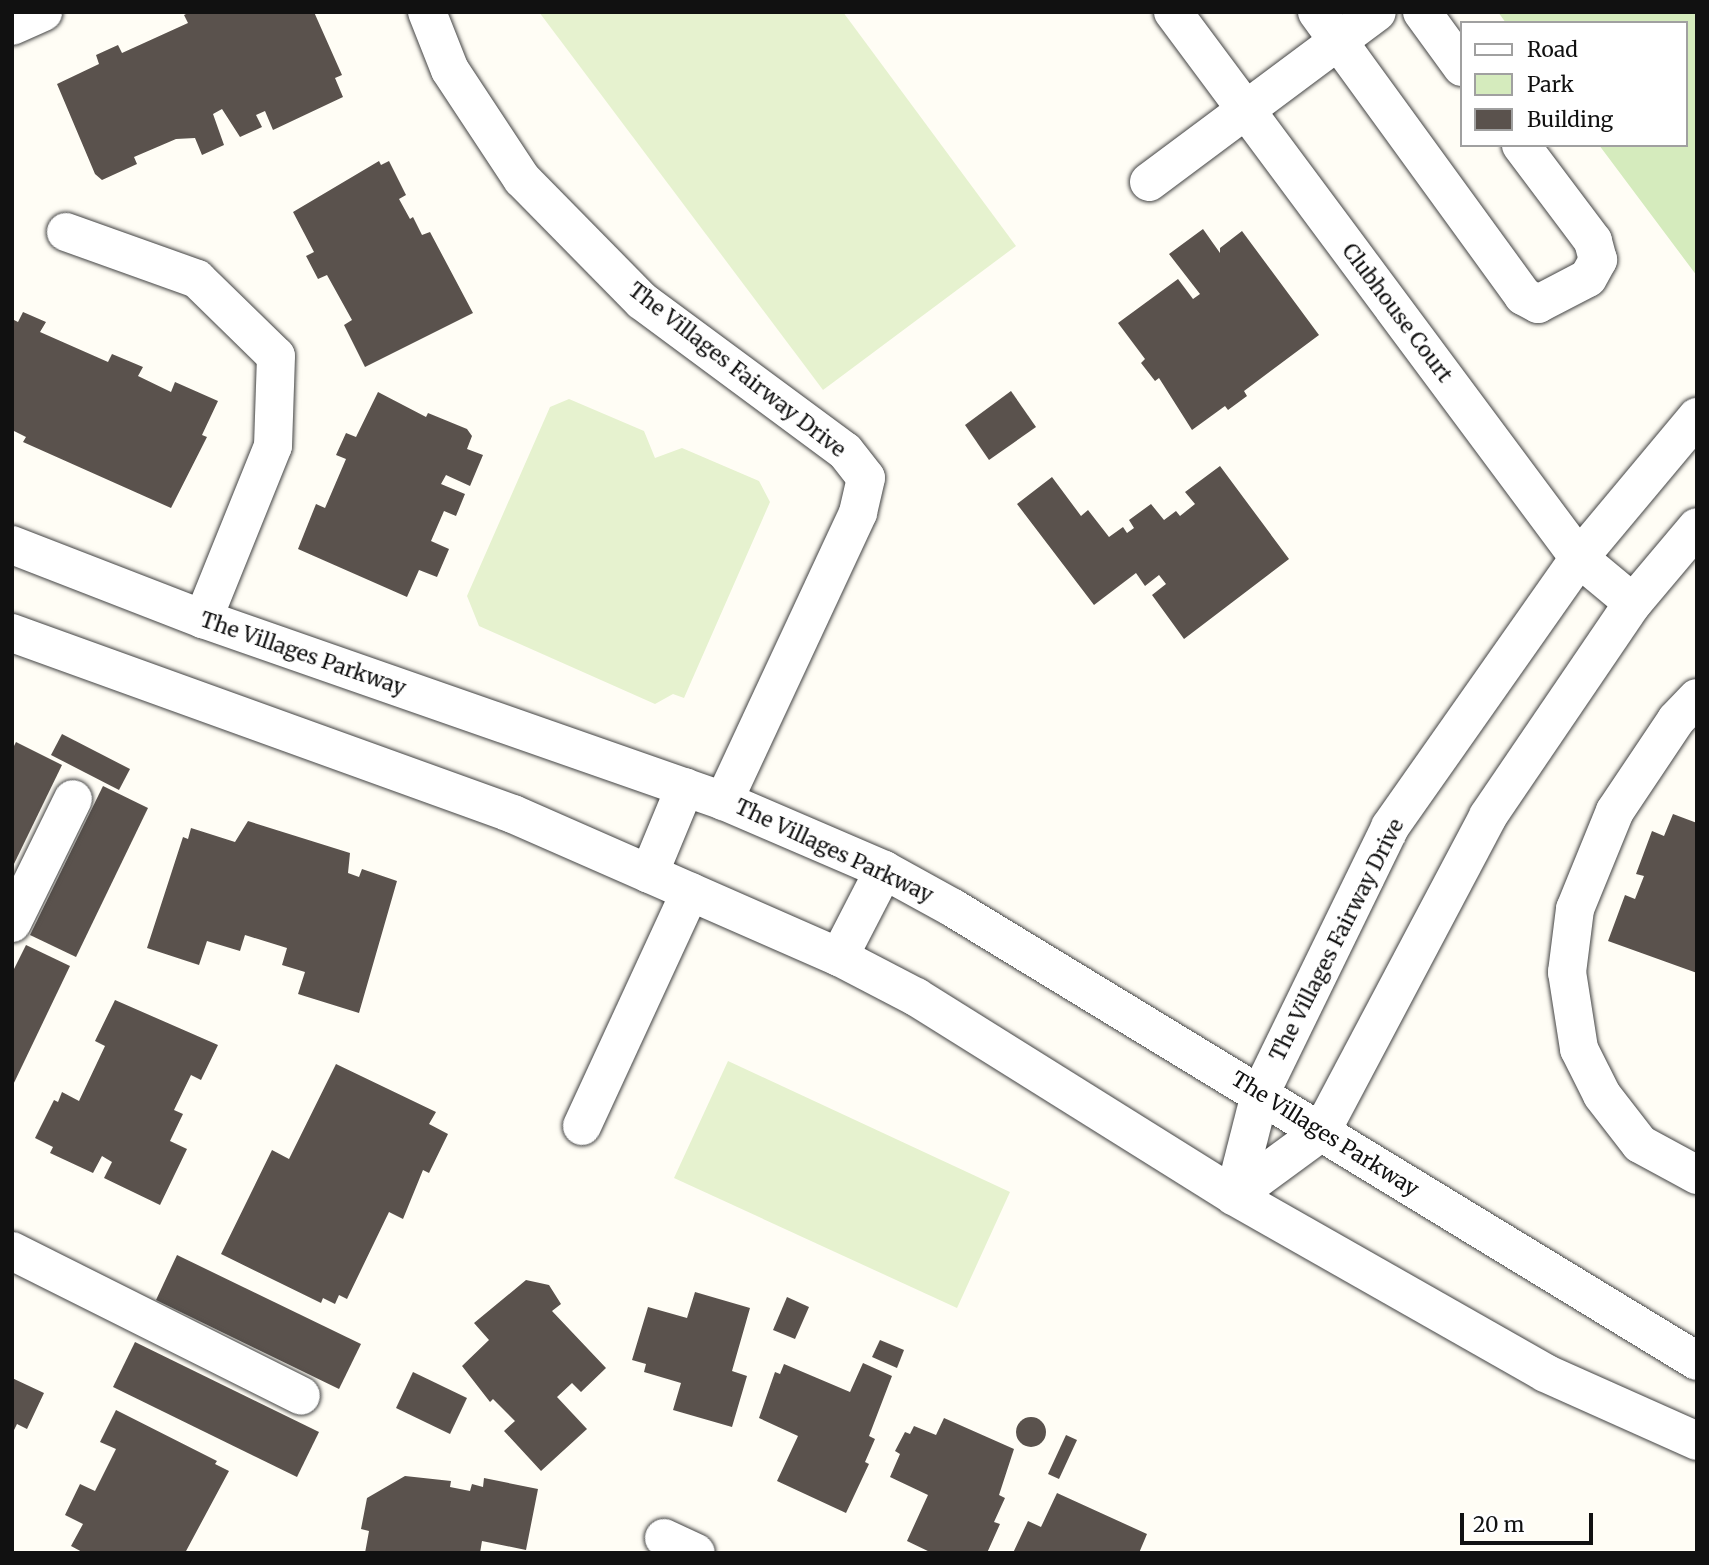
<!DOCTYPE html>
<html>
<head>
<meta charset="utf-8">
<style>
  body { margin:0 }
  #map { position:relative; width:1709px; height:1565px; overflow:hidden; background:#fffdf5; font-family:Merriweather,serif }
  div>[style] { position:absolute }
  .green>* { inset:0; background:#d5ebbd }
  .pitch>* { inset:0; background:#e6f2cf }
  .building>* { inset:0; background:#5a524d }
  .round { border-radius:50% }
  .roads { filter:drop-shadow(0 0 2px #444) drop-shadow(0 0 2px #444) }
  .minor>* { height:38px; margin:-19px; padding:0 19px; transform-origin:19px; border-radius:19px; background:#fff }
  span { translate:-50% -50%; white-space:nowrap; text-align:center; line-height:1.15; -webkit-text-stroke:7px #fff; paint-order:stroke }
  .street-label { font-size:21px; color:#111 }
  .frame { position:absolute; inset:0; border:14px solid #111; pointer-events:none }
  .legend { position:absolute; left:1460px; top:21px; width:228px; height:126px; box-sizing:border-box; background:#fff; border:2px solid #a0a0a0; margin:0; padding:9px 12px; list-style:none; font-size:21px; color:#111 }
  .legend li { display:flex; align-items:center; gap:14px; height:35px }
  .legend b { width:35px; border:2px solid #a0a0a0 }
  .scale { position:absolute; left:1460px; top:1513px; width:133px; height:32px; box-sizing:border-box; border:4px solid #111; border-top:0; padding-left:9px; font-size:21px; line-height:24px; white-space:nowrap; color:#111; -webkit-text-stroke:5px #fff; paint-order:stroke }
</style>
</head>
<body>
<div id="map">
  <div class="green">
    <i style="clip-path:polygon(1498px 12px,1697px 12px,1697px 276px,1599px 145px,1686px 145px,1686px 23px,1506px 23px)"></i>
  </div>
  <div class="pitch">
    <i style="clip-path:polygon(539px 12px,843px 12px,1016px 246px,823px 390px)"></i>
    <i style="clip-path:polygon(569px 399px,644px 431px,655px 458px,682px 448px,759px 481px,770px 502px,684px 698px,673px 694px,655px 704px,479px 626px,467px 596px,550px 407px)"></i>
    <i style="clip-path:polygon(728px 1061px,1010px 1192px,957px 1308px,674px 1178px)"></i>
  </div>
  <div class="building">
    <i style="clip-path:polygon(190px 12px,314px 12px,342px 75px,335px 78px,343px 97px,273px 130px,265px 111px,256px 115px,262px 127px,240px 137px,222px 109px,213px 114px,224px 145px,202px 155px,195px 138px,176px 139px,134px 157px,137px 164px,102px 180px,95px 174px,57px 84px,99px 64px,96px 55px,118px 45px,122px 53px,188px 23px,184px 15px)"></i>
    <i style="clip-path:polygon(379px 161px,381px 165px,389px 161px,406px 195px,399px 199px,410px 219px,413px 217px,422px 235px,430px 232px,473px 313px,365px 367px,344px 325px,352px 320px,327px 275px,318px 279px,306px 256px,314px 252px,293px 212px)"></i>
    <i style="clip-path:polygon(1203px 229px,1220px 253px,1220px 248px,1242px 231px,1319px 335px,1244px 391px,1247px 396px,1228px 410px,1225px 406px,1192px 430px,1159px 378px,1155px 381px,1141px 363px,1145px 359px,1118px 323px,1178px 279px,1193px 299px,1200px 294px,1169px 254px)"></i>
    <i style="clip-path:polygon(23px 312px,46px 322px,40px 332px,108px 362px,112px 354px,143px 367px,138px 376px,171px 392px,175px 382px,218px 401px,202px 435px,207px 437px,171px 508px,23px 442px,26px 437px,12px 430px,12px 319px,18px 322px)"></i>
    <i style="clip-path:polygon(1011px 391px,1036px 427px,989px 460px,965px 425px)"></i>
    <i style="clip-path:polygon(378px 392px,426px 417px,428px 413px,467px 429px,472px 436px,467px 449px,483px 455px,470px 486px,446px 475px,441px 484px,465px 494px,456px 516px,444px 511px,431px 541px,449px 549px,437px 577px,419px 570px,407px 597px,298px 549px,316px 504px,325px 508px,346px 459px,336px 455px,346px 433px,356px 437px)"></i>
    <i style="clip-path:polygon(1220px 466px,1289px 559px,1184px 639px,1152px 595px,1166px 584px,1159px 575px,1145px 586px,1136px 573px,1094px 605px,1017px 504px,1052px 477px,1081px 516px,1088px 510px,1109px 537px,1123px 527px,1127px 533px,1134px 528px,1129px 520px,1151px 504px,1164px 520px,1176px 511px,1180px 516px,1195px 504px,1185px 492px)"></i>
    <i style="clip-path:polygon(62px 734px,130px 769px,119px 790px,51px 755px)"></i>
    <i style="clip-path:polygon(16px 742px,62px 765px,12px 868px,12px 750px)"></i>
    <i style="clip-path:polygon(103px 786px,148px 808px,76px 957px,30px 935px)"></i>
    <i style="clip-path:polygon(1673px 814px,1697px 823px,1697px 973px,1608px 941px,1625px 895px,1635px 899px,1644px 876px,1636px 874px,1652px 831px,1664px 836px)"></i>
    <i style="clip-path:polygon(248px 821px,350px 853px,348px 873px,359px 877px,362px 869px,397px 881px,359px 1013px,298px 994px,305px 972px,282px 965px,287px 948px,245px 935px,240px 951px,207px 941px,199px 965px,147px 948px,183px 837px,188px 839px,191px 828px,235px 842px)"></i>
    <i style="clip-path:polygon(26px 945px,70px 966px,12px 1087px,12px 973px)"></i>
    <i style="clip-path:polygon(115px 1000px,218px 1045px,201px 1080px,191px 1075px,174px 1110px,183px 1114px,170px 1141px,187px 1149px,160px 1205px,104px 1178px,112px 1162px,102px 1156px,93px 1173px,50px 1153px,53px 1147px,35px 1138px,54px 1100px,58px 1102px,62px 1092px,79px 1101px,105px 1046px,95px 1041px)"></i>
    <i style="clip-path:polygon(336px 1064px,436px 1112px,429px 1124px,448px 1134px,429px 1173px,423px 1170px,403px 1219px,389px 1212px,347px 1299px,339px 1295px,335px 1304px,323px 1298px,321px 1303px,221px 1254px,272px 1150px,289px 1159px)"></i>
    <i style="clip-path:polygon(177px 1255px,361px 1344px,339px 1389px,156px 1300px)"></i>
    <i style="clip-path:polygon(526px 1280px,549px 1285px,561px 1304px,552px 1311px,606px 1368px,581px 1392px,572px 1383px,557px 1397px,587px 1429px,541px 1471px,504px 1431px,515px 1421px,493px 1399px,490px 1402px,462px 1366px,489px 1340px,474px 1323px)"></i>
    <i style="clip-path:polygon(695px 1292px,750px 1308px,732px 1371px,747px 1376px,732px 1427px,673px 1410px,681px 1383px,644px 1372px,646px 1364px,632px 1360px,648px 1307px,687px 1318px)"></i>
    <i style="clip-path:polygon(787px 1297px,809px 1307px,795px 1339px,773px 1330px)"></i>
    <i style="clip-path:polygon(880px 1340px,904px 1350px,897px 1368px,872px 1357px)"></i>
    <i style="clip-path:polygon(135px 1342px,319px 1432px,297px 1477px,113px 1387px)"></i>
    <i style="clip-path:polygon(863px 1363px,892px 1376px,869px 1436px,875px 1439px,865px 1462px,869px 1464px,846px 1513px,777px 1481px,798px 1436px,759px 1418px,775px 1372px,780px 1374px,784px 1364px,850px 1392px)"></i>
    <i style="clip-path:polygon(413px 1372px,467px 1398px,450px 1434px,396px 1408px)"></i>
    <i style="clip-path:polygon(12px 1378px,44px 1393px,27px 1429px,17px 1424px,12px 1434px)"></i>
    <i style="clip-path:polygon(116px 1410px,217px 1461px,215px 1464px,229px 1471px,185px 1553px,84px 1553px,71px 1546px,83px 1524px,65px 1515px,80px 1484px,95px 1491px,116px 1449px,100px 1442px)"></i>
    <i class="round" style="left:1016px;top:1417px;width:30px;height:30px"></i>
    <i style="clip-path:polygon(944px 1418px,1014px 1449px,999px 1495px,1005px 1498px,994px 1522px,1000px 1524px,987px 1553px,932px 1553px,907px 1541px,928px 1495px,890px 1477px,900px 1454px,895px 1451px,905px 1432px,910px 1434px,914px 1426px,936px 1435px)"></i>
    <i style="clip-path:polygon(1066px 1435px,1077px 1440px,1059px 1479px,1048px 1474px)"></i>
    <i style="clip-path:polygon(405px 1476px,451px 1481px,450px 1487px,470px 1491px,472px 1484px,483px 1487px,484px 1478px,538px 1489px,526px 1550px,482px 1541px,480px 1553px,365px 1553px,369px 1531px,361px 1529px,367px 1498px)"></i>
    <i style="clip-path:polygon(1057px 1493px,1147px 1534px,1139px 1553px,1013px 1553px,1028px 1521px,1041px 1527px)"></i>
  </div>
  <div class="roads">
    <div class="minor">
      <i style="left:427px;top:12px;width:62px;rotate:68.4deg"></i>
      <i style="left:450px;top:70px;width:131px;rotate:56.6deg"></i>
      <i style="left:522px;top:179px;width:171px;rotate:45.5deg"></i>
      <i style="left:642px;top:301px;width:252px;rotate:36.5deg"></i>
      <i style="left:845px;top:451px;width:34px;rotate:52deg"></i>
      <i style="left:866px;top:478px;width:36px;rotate:103deg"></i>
      <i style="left:858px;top:513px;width:318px;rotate:115deg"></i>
      <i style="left:1173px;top:12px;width:680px;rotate:53.37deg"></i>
      <i style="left:1579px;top:558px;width:70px;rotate:39.8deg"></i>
      <i style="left:1317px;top:12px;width:351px;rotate:54deg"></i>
      <i style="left:1523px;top:296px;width:17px;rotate:28deg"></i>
      <i style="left:1538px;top:304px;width:56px;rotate:-27.5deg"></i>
      <i style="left:1588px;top:278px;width:21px;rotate:-61deg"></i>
      <i style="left:1598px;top:260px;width:20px;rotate:-105deg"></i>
      <i style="left:1593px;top:241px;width:120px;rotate:-126.9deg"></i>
      <i style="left:1422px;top:12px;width:68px;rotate:54deg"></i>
      <i style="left:12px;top:26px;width:34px;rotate:-24deg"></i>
      <i style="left:1149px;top:182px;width:284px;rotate:-36.7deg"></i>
      <i style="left:66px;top:232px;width:139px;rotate:19.7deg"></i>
      <i style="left:197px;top:279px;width:110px;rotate:44.3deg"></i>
      <i style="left:276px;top:356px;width:90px;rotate:91.9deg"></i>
      <i style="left:273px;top:446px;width:187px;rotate:112deg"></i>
      <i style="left:12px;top:545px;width:205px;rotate:21.2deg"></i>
      <i style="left:203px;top:619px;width:552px;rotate:19.26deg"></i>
      <i style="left:724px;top:801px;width:174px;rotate:23.3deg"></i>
      <i style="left:884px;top:870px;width:79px;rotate:28.8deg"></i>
      <i style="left:953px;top:908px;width:871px;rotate:31.34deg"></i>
      <i style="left:12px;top:633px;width:533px;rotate:19.86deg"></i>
      <i style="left:513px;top:814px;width:356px;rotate:23.7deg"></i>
      <i style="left:839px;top:957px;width:87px;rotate:27.5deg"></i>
      <i style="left:916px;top:997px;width:375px;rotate:32deg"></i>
      <i style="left:1234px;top:1196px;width:358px;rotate:29.6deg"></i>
      <i style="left:1545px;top:1373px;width:167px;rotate:24.1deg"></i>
      <i style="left:1697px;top:698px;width:30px;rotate:134deg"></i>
      <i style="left:1676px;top:720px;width:110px;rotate:123.8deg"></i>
      <i style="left:1615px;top:811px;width:106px;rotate:112.2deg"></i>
      <i style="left:1575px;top:909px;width:64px;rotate:97.2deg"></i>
      <i style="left:1567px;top:972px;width:78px;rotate:81.1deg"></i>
      <i style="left:1579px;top:1049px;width:51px;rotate:63.4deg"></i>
      <i style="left:1602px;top:1095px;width:62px;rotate:52.2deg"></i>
      <i style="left:1640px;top:1144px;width:65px;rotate:28.5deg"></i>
      <i style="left:649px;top:874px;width:94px;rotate:-67.5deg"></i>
      <i style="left:12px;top:923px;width:138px;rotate:-63.8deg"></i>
      <i style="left:839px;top:957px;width:98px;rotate:-62.7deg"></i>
      <i style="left:582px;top:1126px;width:258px;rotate:-65.2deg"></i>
      <i style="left:1234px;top:1196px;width:105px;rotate:-75.7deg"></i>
      <i style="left:1260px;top:1094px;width:297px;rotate:-64deg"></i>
      <i style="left:1390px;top:827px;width:329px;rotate:-54.9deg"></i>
      <i style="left:1579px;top:558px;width:184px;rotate:-50.1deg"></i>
      <i style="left:1234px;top:1196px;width:108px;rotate:-36.3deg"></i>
      <i style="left:1321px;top:1132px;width:357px;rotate:-62.1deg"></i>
      <i style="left:1488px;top:816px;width:258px;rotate:-55.8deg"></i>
      <i style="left:1633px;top:603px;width:99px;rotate:-49.9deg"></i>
      <i style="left:12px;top:1251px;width:323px;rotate:26.6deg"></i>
      <i style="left:664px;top:1538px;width:35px;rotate:25deg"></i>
    </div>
  </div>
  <div class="street-label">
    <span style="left:1397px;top:313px;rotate:53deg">Clubhouse Court</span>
    <span style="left:737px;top:370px;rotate:38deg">The Villages Fairway Drive</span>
    <span style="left:303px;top:654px;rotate:19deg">The Villages Parkway</span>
    <span style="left:834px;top:851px;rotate:25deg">The Villages Parkway</span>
    <span style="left:1337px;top:940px;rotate:-63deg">The Villages Fairway Drive</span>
    <span style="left:1325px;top:1134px;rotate:32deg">The Villages Parkway</span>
  </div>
  <div class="frame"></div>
  <ul class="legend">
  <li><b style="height:9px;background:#fff"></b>Road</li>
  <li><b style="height:19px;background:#d5ebbd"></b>Park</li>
  <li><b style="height:19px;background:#5a524d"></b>Building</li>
  </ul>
  <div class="scale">20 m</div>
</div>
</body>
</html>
